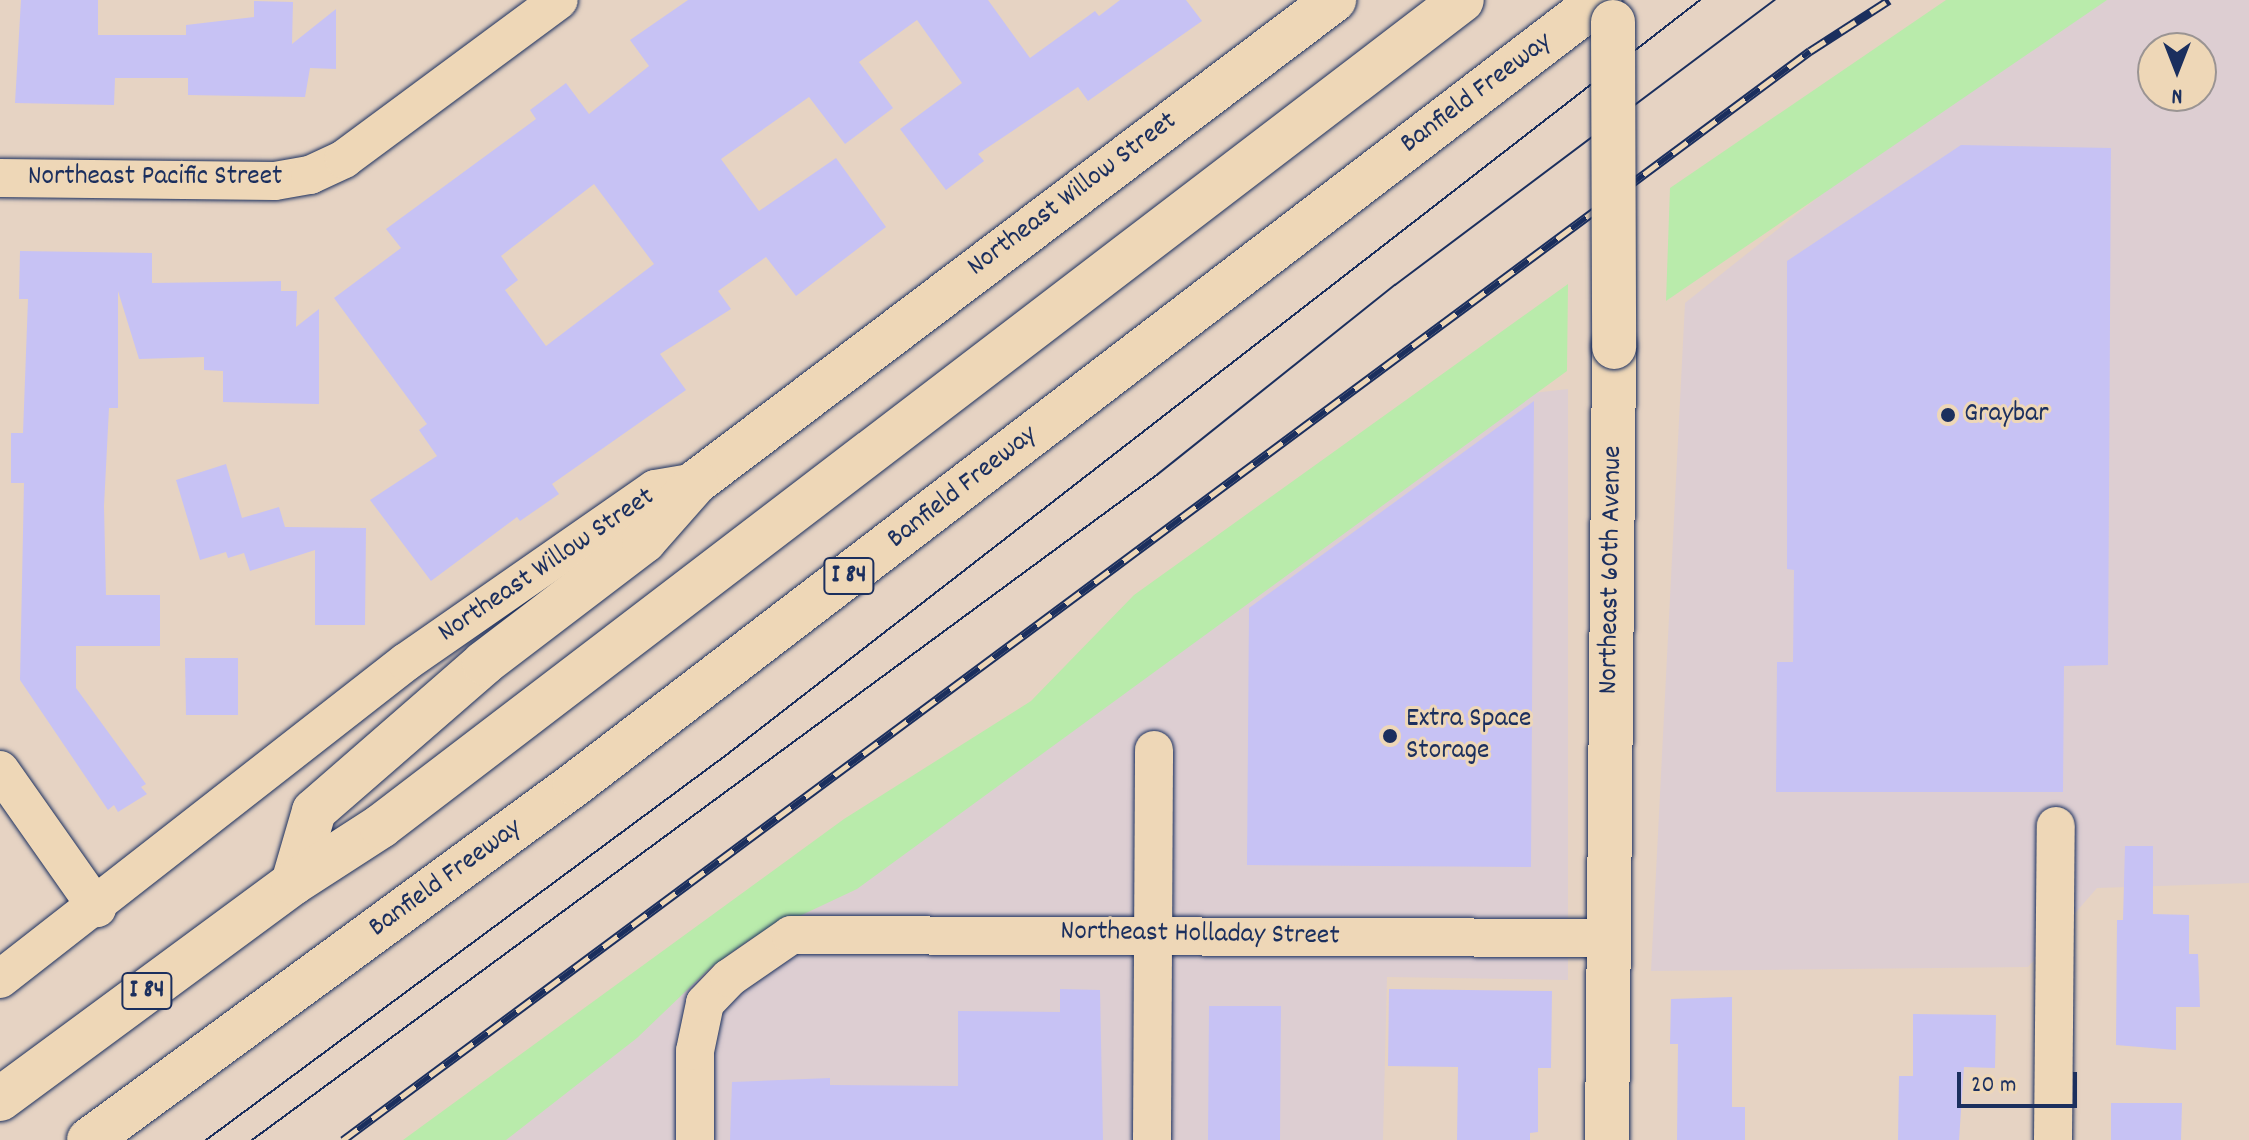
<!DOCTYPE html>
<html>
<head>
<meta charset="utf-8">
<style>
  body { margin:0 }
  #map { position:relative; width:2249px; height:1140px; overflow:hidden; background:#e6d3c3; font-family:Dekko,sans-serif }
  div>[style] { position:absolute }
  .built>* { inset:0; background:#ddced2 }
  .green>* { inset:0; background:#b9ebab }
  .building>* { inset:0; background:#c7c2f4 }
  .roads { filter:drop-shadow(0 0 2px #1b2f5e) drop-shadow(0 0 2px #1b2f5e) }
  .street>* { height:38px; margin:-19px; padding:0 19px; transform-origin:19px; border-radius:19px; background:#eed7b7 }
  .secondary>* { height:44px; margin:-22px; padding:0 22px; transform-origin:22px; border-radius:22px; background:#eed7b7 }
  .highway>* { height:44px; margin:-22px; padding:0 22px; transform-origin:22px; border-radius:22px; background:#eed7b7 }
  .tram>* { height:2px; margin:-1px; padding:0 1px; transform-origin:1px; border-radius:1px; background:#1b2f5e }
  .rail>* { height:9px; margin-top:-4.5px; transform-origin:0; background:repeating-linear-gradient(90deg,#eed7b7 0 18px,#1b2f5e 0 36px); box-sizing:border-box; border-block:2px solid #1b2f5e }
  .bridges { filter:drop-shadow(0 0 2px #1b2f5e) drop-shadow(0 0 2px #1b2f5e) }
  .secondary-bridge>* { height:44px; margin:-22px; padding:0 22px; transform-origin:22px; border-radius:22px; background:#eed7b7 }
  .dots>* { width:22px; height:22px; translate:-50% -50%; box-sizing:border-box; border:4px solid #eed7b7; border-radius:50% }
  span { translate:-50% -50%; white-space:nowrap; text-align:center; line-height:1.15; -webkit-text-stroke:6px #eed7b7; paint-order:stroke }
  .shield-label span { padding:2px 6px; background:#eed7b7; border:2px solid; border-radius:6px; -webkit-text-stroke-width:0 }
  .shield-label { font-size:26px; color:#1b2f5e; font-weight:700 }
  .street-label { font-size:28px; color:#1b2f5e }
  .poi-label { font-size:28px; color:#1b2f5e }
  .left { translate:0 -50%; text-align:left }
  .north { position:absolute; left:2137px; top:32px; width:80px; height:80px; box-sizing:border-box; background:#eed7b7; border:2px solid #9a9493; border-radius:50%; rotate:180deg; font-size:22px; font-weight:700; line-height:32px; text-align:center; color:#1b2f5e }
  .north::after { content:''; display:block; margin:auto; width:28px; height:36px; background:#1b2f5e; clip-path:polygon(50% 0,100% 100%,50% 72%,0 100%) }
  .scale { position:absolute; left:1957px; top:1072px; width:120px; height:36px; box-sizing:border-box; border:4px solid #1b2f5e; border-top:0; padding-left:10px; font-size:24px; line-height:28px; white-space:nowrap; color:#1b2f5e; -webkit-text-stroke:6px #eed7b7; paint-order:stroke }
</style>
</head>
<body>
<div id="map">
  <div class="built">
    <i style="clip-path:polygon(evenodd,2066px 0,2249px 0,2249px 883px,2097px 888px,2028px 967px,1651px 971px,1685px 303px,2066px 0,2153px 48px,2201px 48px,2201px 96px,2153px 96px,2153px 48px)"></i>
    <i style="clip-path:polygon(1568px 389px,1568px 980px,1387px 977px,1383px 1140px,475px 1140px,1515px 395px)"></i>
  </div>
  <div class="green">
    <i style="clip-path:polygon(1946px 0,2107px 0,1666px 301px,1670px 188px)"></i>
    <i style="clip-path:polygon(1568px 284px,1567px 371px,857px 889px,749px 940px,710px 968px,637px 1038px,506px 1140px,403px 1140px,844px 819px,1031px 701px,1134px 595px)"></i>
  </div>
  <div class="building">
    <i style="clip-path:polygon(21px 0,98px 0,98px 35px,186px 35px,186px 25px,254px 17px,254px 1px,293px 2px,292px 44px,336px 9px,336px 69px,310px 68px,305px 97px,188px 95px,188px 78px,115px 78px,114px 105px,15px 103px)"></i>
    <i style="clip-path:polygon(evenodd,688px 0,988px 0,1030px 58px,1095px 11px,1099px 16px,1120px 0,1186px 0,1202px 21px,1088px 101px,1078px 87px,978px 154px,984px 161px,946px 190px,900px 129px,962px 83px,917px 20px,859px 62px,893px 108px,845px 144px,809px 97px,721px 159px,759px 211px,836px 158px,886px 227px,796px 296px,766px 257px,718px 291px,731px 309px,660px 354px,686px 390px,552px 484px,559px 494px,520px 521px,517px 517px,431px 581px,370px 500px,437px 456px,419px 430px,427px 424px,334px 298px,401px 248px,386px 229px,536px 119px,530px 110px,566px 83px,589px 114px,649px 66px,630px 40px,688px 0,594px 184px,654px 264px,546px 346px,505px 290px,518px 280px,501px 256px,594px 184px)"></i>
    <i style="clip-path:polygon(1961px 145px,2111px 148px,2108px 665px,2064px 666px,2063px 792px,1776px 792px,1777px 662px,1793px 662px,1794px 570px,1787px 569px,1787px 261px)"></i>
    <i style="clip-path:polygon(20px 251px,152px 253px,152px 283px,281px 281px,281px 291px,297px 291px,296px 327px,319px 309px,319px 404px,223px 402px,223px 371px,204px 370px,204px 357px,139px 359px,118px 291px,118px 408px,109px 408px,104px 506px,106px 595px,160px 595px,160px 646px,76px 646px,76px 688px,146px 784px,141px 787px,147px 794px,118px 812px,114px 805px,108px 810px,20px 680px,24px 483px,11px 483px,11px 433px,23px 433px,28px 299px,19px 299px)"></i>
    <i style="clip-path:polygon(1534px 401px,1531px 867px,1247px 865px,1249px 608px)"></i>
    <i style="clip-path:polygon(226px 464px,242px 518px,279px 507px,285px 527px,366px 528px,365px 625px,315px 625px,315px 550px,250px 571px,244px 553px,228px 558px,226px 552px,200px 560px,176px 480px)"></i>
    <i style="clip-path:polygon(185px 658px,238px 658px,238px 715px,186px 715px)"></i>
    <i style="clip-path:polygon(2125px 846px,2153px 846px,2153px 914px,2189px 915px,2189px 954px,2198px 954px,2200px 1007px,2176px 1007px,2176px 1050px,2116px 1045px,2117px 920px,2123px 920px)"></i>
    <i style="clip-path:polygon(1060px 989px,1100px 990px,1103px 1140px,730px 1140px,732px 1082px,830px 1078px,830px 1085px,958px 1086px,958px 1011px,1060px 1012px)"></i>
    <i style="clip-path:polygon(1389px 989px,1552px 991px,1551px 1068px,1538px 1068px,1538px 1132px,1530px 1133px,1530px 1140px,1457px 1140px,1458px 1067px,1388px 1066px)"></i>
    <i style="clip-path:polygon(1732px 997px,1732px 1107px,1745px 1107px,1745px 1140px,1677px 1140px,1678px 1044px,1670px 1044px,1671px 999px)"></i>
    <i style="clip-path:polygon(1209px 1006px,1281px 1006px,1280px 1140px,1208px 1140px)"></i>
    <i style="clip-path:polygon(1913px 1014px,1996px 1015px,1995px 1068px,1964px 1067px,1959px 1140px,1898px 1140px,1899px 1076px,1913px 1076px)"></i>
    <i style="clip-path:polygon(2111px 1103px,2182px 1103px,2181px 1140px,2111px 1140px)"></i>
  </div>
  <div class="roads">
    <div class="street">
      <i style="left:0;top:178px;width:275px;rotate:0.6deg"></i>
      <i style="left:275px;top:181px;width:36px;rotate:-10deg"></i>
      <i style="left:310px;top:175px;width:38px;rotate:-25deg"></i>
      <i style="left:344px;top:159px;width:267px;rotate:-36.5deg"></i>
      <i style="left:0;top:770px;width:169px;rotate:54.9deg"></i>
      <i style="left:0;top:979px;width:515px;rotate:-37.98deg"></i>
      <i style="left:406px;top:662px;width:303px;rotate:-34.8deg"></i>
      <i style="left:655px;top:489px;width:42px;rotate:-9.7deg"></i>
      <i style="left:695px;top:1140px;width:89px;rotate:-90deg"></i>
      <i style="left:695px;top:1051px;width:49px;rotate:-78.2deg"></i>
      <i style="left:705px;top:1003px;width:35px;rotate:-46deg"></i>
      <i style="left:729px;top:978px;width:75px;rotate:-34.7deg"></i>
      <i style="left:791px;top:935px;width:817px;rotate:0.21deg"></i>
      <i style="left:1152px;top:1140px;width:390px;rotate:-89.7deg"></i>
      <i style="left:2053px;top:1140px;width:314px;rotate:-89.5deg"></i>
    </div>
    <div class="secondary">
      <i style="left:696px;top:482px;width:800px;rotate:-37.07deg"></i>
      <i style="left:1607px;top:1140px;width:793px;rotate:-89.49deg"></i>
    </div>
    <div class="highway">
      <i style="left:293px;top:883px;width:75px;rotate:-73.7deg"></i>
      <i style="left:314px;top:811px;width:225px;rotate:-41deg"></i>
      <i style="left:484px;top:663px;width:201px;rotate:-37.3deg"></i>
      <i style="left:644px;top:541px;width:79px;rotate:-48.6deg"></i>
      <i style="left:0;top:1099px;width:364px;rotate:-36.4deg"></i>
      <i style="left:293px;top:883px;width:105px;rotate:-32.9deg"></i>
      <i style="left:381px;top:826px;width:1360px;rotate:-37.38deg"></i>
      <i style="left:89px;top:1140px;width:602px;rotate:-36.22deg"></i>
      <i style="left:575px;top:784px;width:1290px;rotate:-37.41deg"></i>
    </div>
  </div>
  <div class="tram">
    <i style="left:206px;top:1140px;width:646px;rotate:-36.5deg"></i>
    <i style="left:725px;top:756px;width:1234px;rotate:-37.79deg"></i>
    <i style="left:252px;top:1140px;width:1124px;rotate:-36.32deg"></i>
    <i style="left:1158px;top:474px;width:303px;rotate:-38.6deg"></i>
    <i style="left:1395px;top:285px;width:475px;rotate:-36.9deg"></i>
  </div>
  <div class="rail">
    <i style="left:343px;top:1140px;width:1827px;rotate:-36.59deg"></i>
    <i style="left:1810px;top:51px;width:94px;rotate:-32.8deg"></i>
  </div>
  <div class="bridges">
    <div class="secondary-bridge">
      <i style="left:1613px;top:22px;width:325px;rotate:89.8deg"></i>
    </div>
  </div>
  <div class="dots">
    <i style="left:1948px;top:415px;background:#1b2f5e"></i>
    <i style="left:1390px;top:736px;background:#1b2f5e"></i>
  </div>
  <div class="shield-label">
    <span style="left:849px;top:576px">I 84</span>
    <span style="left:147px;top:991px">I 84</span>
  </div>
  <div class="street-label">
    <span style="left:1477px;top:94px;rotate:-37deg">Banfield Freeway</span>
    <span style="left:155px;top:178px">Northeast Pacific Street</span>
    <span style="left:1073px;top:195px;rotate:-37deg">Northeast Willow Street</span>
    <span style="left:963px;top:488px;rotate:-38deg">Banfield Freeway</span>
    <span style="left:547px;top:566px;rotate:-34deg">Northeast Willow Street</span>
    <span style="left:1612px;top:570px;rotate:-89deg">Northeast 60th Avenue</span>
    <span style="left:446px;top:879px;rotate:-36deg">Banfield Freeway</span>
    <span style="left:1200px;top:935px;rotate:1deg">Northeast Holladay Street</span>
  </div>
  <div class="poi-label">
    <span class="left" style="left:1964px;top:415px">Graybar</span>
    <span class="left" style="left:1406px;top:736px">Extra Space<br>Storage</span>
  </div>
  <div class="north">N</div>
  <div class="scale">20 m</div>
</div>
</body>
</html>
